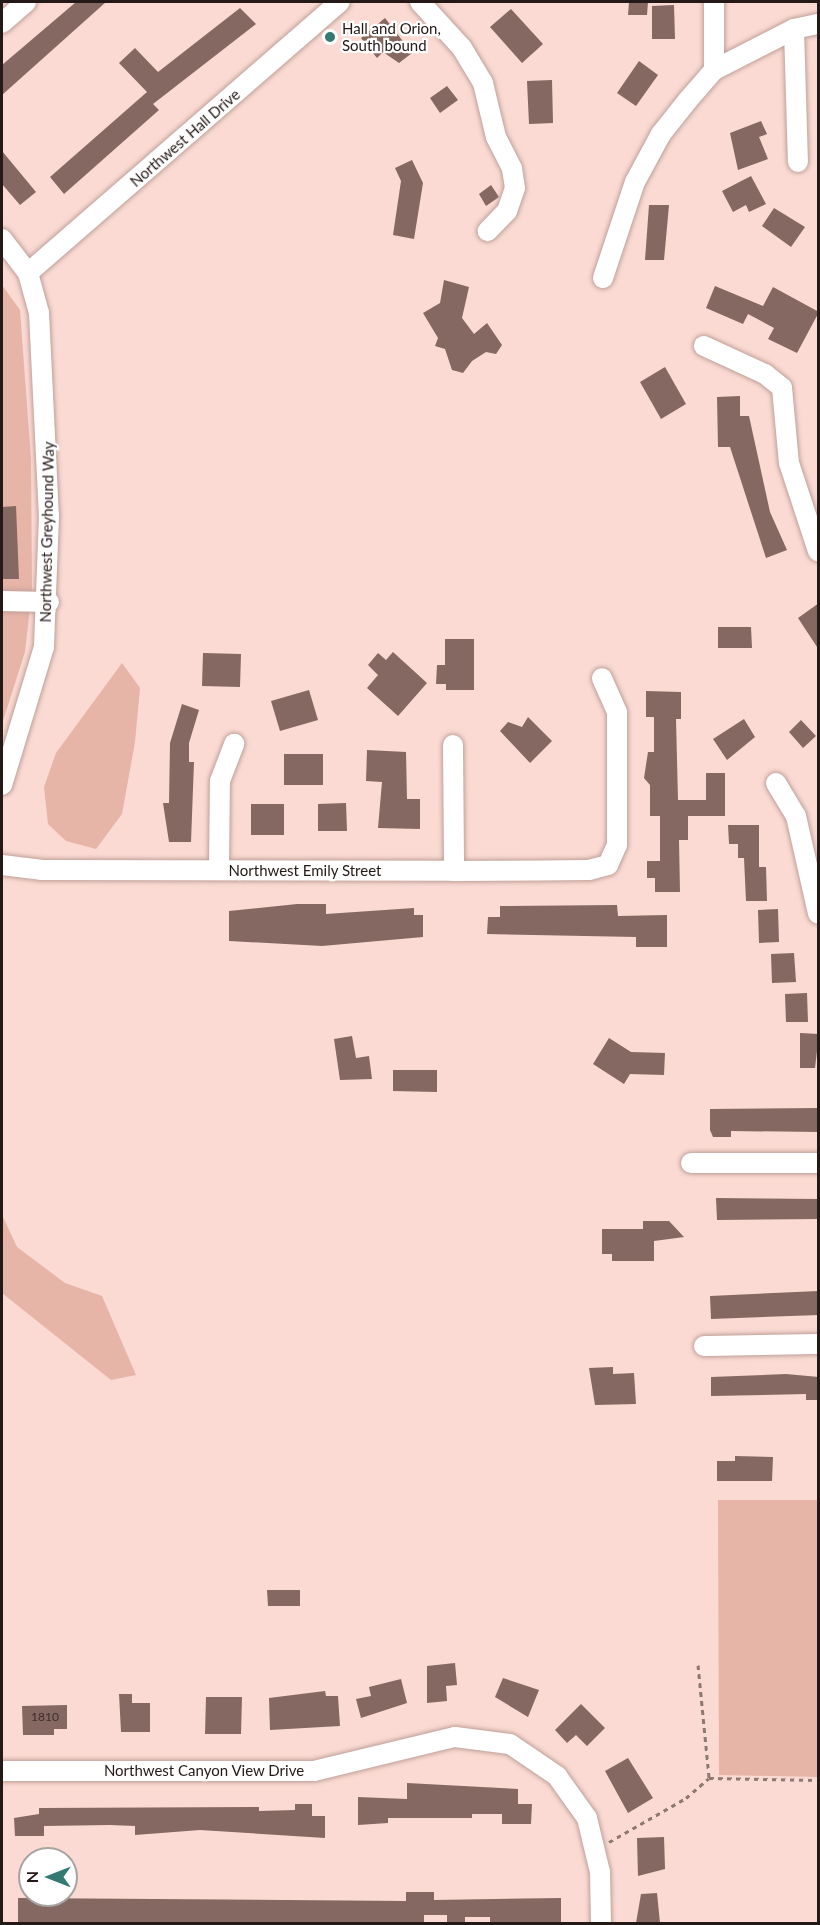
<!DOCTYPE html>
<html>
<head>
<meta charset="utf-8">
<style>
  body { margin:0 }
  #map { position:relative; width:820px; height:1925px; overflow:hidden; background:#fadad2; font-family:Lato,sans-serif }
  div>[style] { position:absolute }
  .green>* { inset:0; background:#e7b4a8 }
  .building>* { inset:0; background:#846861 }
  .path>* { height:3px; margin-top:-1.5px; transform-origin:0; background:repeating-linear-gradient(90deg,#8d7872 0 4.5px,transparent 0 9px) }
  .roads { filter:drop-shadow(0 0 2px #bfa099) drop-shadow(0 0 2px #bfa099) }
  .minor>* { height:20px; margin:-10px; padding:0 10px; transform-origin:10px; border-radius:10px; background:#fff }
  .dots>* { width:16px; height:16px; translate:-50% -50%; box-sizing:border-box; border:3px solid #fff; border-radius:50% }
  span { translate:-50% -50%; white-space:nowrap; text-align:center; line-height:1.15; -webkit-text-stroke:4.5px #fff; paint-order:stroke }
  .number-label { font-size:12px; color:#3c2d29 }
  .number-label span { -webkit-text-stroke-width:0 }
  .poi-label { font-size:15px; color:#241916 }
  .left { translate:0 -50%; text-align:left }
  .street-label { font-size:15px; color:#241916 }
  .frame { position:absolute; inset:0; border:3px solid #241916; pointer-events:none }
  .north { position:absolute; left:18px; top:1847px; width:60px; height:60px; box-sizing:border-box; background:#fff; border:2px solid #a7a3a2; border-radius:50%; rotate:270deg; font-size:16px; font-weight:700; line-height:24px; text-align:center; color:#241916 }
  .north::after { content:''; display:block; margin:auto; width:21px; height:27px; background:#347a72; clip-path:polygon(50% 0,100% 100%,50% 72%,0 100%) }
</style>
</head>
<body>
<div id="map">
  <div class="green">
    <i style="clip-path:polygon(2px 285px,20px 310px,31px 459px,32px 590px,25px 652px,2px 724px)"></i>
    <i style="clip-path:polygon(122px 663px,140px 688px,135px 742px,122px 814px,96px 849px,66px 841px,48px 824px,44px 787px,56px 753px)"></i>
    <i style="clip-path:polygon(2px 1215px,17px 1247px,65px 1283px,102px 1296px,136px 1375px,111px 1380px,2px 1293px)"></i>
    <i style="clip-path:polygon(718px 1500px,818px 1500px,818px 1777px,719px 1775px)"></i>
  </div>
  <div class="building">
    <i style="clip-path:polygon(76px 2px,106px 2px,2px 95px,2px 65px)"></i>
    <i style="clip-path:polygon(629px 2px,648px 2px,647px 15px,628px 15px)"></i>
    <i style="clip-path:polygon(674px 5px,675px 39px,652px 39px,652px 6px)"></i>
    <i style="clip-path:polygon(240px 8px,256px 24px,153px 104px,159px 110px,64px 194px,50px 177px,147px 92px,119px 63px,135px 48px,158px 72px)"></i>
    <i style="clip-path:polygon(511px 9px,543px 44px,522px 63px,490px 27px)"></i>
    <i style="clip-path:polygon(385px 18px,412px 53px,399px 63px,383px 52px,377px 58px,361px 38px)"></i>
    <i style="clip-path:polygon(639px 61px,658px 75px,636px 106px,617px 93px)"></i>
    <i style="clip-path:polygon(552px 80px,553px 123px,529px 124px,527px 81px)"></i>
    <i style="clip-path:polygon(447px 86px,458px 100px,440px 113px,430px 98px)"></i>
    <i style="clip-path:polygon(761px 121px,767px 134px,759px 137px,768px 159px,738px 170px,730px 133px)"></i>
    <i style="clip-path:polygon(2px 151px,36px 192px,20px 205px,2px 184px)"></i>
    <i style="clip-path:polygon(412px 160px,423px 183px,414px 239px,393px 235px,401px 181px,395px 168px)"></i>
    <i style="clip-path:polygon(751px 176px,766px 204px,749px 212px,746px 205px,733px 212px,722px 191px)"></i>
    <i style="clip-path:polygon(491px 185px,499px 197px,486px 206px,479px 194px)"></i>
    <i style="clip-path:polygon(649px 205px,669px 205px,664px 260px,645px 260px)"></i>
    <i style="clip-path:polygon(774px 208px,805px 227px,791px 247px,762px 226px)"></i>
    <i style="clip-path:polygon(444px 280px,469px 287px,462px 318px,474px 334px,487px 323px,502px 345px,496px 354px,486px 352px,472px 361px,463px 373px,452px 370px,445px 349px,435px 346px,438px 338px,423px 313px,440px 303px)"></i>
    <i style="clip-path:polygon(715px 286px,763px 306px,773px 287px,819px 312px,797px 353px,768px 339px,774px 328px,748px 314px,743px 324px,706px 308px)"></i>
    <i style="clip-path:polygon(665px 367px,686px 404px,661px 419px,640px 382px)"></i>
    <i style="clip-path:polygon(740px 396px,740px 416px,749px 416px,770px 512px,787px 550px,766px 558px,730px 447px,718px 447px,717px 397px)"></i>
    <i style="clip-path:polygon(16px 506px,19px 579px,2px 579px,2px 507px)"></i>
    <i style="clip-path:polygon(819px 603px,819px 650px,798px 618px)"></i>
    <i style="clip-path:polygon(718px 627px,751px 627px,752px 648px,718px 648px)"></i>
    <i style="clip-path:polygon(445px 639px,474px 639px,474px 690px,446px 690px,446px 684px,436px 684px,437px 665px,445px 665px)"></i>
    <i style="clip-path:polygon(393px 652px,427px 683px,398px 716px,367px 688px,378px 675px,368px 665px,378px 653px,386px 660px)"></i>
    <i style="clip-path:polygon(203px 653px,241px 654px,240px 687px,202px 686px)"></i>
    <i style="clip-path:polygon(309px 690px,318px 720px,280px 731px,271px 701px)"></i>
    <i style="clip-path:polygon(646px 691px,681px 692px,681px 719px,676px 719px,678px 800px,706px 800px,706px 773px,725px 773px,725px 816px,688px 816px,688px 840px,679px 840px,680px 892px,655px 892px,655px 878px,647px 878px,647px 861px,660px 861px,660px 816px,650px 816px,650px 785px,644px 778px,648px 752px,654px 752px,654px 717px,646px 717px)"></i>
    <i style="clip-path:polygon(182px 704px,199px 710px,189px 743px,189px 762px,194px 762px,191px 842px,169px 842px,163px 803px,169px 803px,170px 743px)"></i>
    <i style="clip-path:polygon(528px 717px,552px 741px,530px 763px,500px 731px,508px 722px,522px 727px)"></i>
    <i style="clip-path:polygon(744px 719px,755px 737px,727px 760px,713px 739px)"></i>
    <i style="clip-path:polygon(801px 720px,816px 736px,803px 748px,789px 732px)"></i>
    <i style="clip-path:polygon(367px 750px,406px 752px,407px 799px,420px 799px,420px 829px,378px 828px,382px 782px,366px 781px)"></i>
    <i style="clip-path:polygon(284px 754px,323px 754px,323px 785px,284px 785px)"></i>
    <i style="clip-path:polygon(346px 803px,347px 831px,318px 831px,318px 804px)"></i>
    <i style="clip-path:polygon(251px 804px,284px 804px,284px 835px,251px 835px)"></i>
    <i style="clip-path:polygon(728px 825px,759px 825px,759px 867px,766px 867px,767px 901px,746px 901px,744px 858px,738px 858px,738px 844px,729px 844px)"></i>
    <i style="clip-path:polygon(297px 904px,326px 904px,326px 914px,414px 908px,414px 915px,423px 915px,423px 937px,322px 946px,229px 941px,229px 911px)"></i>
    <i style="clip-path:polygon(617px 905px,618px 916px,667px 915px,667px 947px,636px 947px,636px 937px,487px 934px,488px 917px,500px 917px,500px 906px)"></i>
    <i style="clip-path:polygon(778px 909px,779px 942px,759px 943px,758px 910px)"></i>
    <i style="clip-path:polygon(794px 953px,796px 982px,772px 983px,771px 954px)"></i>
    <i style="clip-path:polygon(807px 993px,808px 1022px,786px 1022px,785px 994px)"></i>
    <i style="clip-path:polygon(800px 1033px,819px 1034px,815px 1068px,800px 1068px)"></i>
    <i style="clip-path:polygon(352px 1036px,356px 1058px,369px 1056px,372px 1079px,340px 1080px,334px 1039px)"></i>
    <i style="clip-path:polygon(609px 1038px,631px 1052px,665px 1053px,664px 1075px,630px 1074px,624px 1084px,593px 1064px)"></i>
    <i style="clip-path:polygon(393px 1070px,437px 1070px,437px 1092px,393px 1091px)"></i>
    <i style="clip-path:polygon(819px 1108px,819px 1132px,731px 1131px,731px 1137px,713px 1137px,710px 1130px,710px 1109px)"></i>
    <i style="clip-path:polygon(716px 1198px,819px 1199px,819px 1219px,717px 1220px)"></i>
    <i style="clip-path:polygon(643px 1221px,669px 1221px,684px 1237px,654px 1241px,654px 1261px,612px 1261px,612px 1254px,602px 1254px,602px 1229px,643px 1229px)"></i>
    <i style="clip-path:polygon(819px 1291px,819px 1315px,711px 1319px,710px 1296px)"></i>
    <i style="clip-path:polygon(613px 1367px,613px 1374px,634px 1373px,636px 1404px,595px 1405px,589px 1368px)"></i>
    <i style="clip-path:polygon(786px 1374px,819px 1377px,819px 1400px,806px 1400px,806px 1394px,711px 1396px,711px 1377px)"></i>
    <i style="clip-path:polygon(735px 1456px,773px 1457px,772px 1481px,717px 1481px,717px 1461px,735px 1461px)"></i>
    <i style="clip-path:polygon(267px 1590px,300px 1590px,300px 1606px,268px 1606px)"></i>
    <i style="clip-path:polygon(455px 1663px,457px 1685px,446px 1686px,447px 1701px,427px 1703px,427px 1666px)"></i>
    <i style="clip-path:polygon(503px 1678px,539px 1690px,528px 1717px,495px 1697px)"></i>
    <i style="clip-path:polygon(401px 1679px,407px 1703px,361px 1718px,356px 1699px,371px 1696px,369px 1687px)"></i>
    <i style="clip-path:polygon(325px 1691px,326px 1696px,338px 1696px,340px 1726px,270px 1730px,269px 1698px)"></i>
    <i style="clip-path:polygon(119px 1694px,132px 1694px,132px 1703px,150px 1703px,150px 1732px,121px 1732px)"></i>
    <i style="clip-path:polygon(206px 1697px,242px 1697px,241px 1734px,205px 1734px)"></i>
    <i style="clip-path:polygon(581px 1704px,605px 1728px,587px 1746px,576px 1735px,567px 1743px,555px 1730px)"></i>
    <i style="clip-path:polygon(67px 1705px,67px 1729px,54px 1729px,54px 1735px,23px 1735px,22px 1706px)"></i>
    <i style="clip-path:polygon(628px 1758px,653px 1798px,628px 1813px,605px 1771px)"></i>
    <i style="clip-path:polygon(407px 1783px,518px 1789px,518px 1804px,532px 1804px,531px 1824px,502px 1824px,502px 1814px,472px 1814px,472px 1818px,388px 1818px,388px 1823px,358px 1825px,358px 1797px,407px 1799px)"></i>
    <i style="clip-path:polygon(295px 1804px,312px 1804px,312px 1816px,325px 1816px,325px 1838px,200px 1830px,135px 1835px,135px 1826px,110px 1825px,44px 1826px,44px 1836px,15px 1836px,14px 1818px,39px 1814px,39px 1808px,259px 1807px,259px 1811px,295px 1810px)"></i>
    <i style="clip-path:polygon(664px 1837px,665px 1869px,638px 1876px,637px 1838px)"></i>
    <i style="clip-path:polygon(406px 1892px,434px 1892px,434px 1900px,561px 1898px,561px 1923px,490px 1923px,490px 1917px,465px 1917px,465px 1923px,447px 1923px,447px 1915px,424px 1915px,424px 1923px,18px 1923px,18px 1898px,406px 1901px)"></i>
    <i style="clip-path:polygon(657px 1893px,660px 1923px,636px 1923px,641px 1894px)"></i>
  </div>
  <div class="path">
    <i style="left:698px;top:1665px;width:114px;rotate:84.4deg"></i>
    <i style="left:609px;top:1842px;width:89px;rotate:-29.7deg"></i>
    <i style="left:686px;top:1798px;width:30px;rotate:-41deg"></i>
    <i style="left:709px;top:1778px;width:109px;rotate:1.1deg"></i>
  </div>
  <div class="roads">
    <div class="minor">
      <i style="left:420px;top:2px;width:62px;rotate:47.6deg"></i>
      <i style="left:462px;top:48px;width:41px;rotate:59deg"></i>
      <i style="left:483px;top:83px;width:56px;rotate:76.5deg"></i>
      <i style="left:496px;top:137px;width:36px;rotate:63deg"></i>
      <i style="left:512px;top:169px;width:19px;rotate:81deg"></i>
      <i style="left:515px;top:188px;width:24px;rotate:109deg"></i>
      <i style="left:507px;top:211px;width:28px;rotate:134deg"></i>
      <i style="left:714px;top:2px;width:68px;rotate:90deg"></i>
      <i style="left:2px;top:23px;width:32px;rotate:-41deg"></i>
      <i style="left:794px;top:29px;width:133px;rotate:88.3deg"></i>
      <i style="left:2px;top:239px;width:43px;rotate:52.6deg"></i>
      <i style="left:28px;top:273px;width:41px;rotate:74.6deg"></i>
      <i style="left:39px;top:313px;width:203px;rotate:87.2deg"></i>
      <i style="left:49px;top:516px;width:131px;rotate:92.2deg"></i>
      <i style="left:44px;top:647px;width:144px;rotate:106.9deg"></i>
      <i style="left:28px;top:273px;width:413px;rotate:-41deg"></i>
      <i style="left:603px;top:278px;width:101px;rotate:-71.6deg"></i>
      <i style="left:635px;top:182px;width:55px;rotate:-61.6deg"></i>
      <i style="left:661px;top:134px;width:43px;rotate:-51.5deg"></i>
      <i style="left:688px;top:100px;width:40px;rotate:-49deg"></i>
      <i style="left:714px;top:70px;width:90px;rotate:-27.1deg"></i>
      <i style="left:794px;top:29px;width:25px;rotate:-12deg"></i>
      <i style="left:704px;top:346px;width:67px;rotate:24.7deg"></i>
      <i style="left:765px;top:374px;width:22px;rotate:39deg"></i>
      <i style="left:782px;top:388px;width:75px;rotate:84.7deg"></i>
      <i style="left:789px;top:463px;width:93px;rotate:71.8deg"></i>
      <i style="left:2px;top:601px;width:47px;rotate:1.2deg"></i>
      <i style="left:453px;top:745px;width:126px;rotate:89.5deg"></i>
      <i style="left:776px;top:783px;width:39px;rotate:59deg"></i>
      <i style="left:796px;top:816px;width:100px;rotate:77.3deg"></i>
      <i style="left:2px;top:865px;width:39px;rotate:7deg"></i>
      <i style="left:41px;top:870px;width:413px;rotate:0.1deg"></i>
      <i style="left:454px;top:871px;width:135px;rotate:-0.4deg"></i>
      <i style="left:589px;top:870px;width:20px;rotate:-15deg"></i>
      <i style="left:608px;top:865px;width:22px;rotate:-66deg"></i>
      <i style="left:617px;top:845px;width:133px;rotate:-90deg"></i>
      <i style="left:617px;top:712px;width:37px;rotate:-114deg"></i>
      <i style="left:219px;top:870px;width:89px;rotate:-89.4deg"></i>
      <i style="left:220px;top:781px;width:40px;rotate:-69deg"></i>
      <i style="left:691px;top:1163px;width:127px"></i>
      <i style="left:704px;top:1346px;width:114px;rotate:-1deg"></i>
      <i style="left:2px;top:1771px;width:312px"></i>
      <i style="left:314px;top:1771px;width:145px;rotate:-13.6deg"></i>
      <i style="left:455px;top:1737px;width:55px;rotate:7.3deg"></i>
      <i style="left:510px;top:1744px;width:57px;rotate:34.2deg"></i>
      <i style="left:557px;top:1776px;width:52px;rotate:54.5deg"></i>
      <i style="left:587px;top:1818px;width:56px;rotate:76.5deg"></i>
      <i style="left:600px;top:1872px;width:52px;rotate:88.9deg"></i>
    </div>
  </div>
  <div class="dots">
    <i style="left:330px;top:37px;background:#347a72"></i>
  </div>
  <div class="number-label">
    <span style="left:45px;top:1717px">1810</span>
  </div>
  <div class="poi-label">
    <span class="left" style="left:342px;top:37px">Hall and Orion,<br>South bound</span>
  </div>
  <div class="street-label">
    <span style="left:185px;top:138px;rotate:-41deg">Northwest Hall Drive</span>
    <span style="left:47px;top:532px;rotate:-89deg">Northwest Greyhound Way</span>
    <span style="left:305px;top:871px">Northwest Emily Street</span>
    <span style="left:204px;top:1771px">Northwest Canyon View Drive</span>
  </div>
  <div class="frame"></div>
  <div class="north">N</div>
</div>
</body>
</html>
